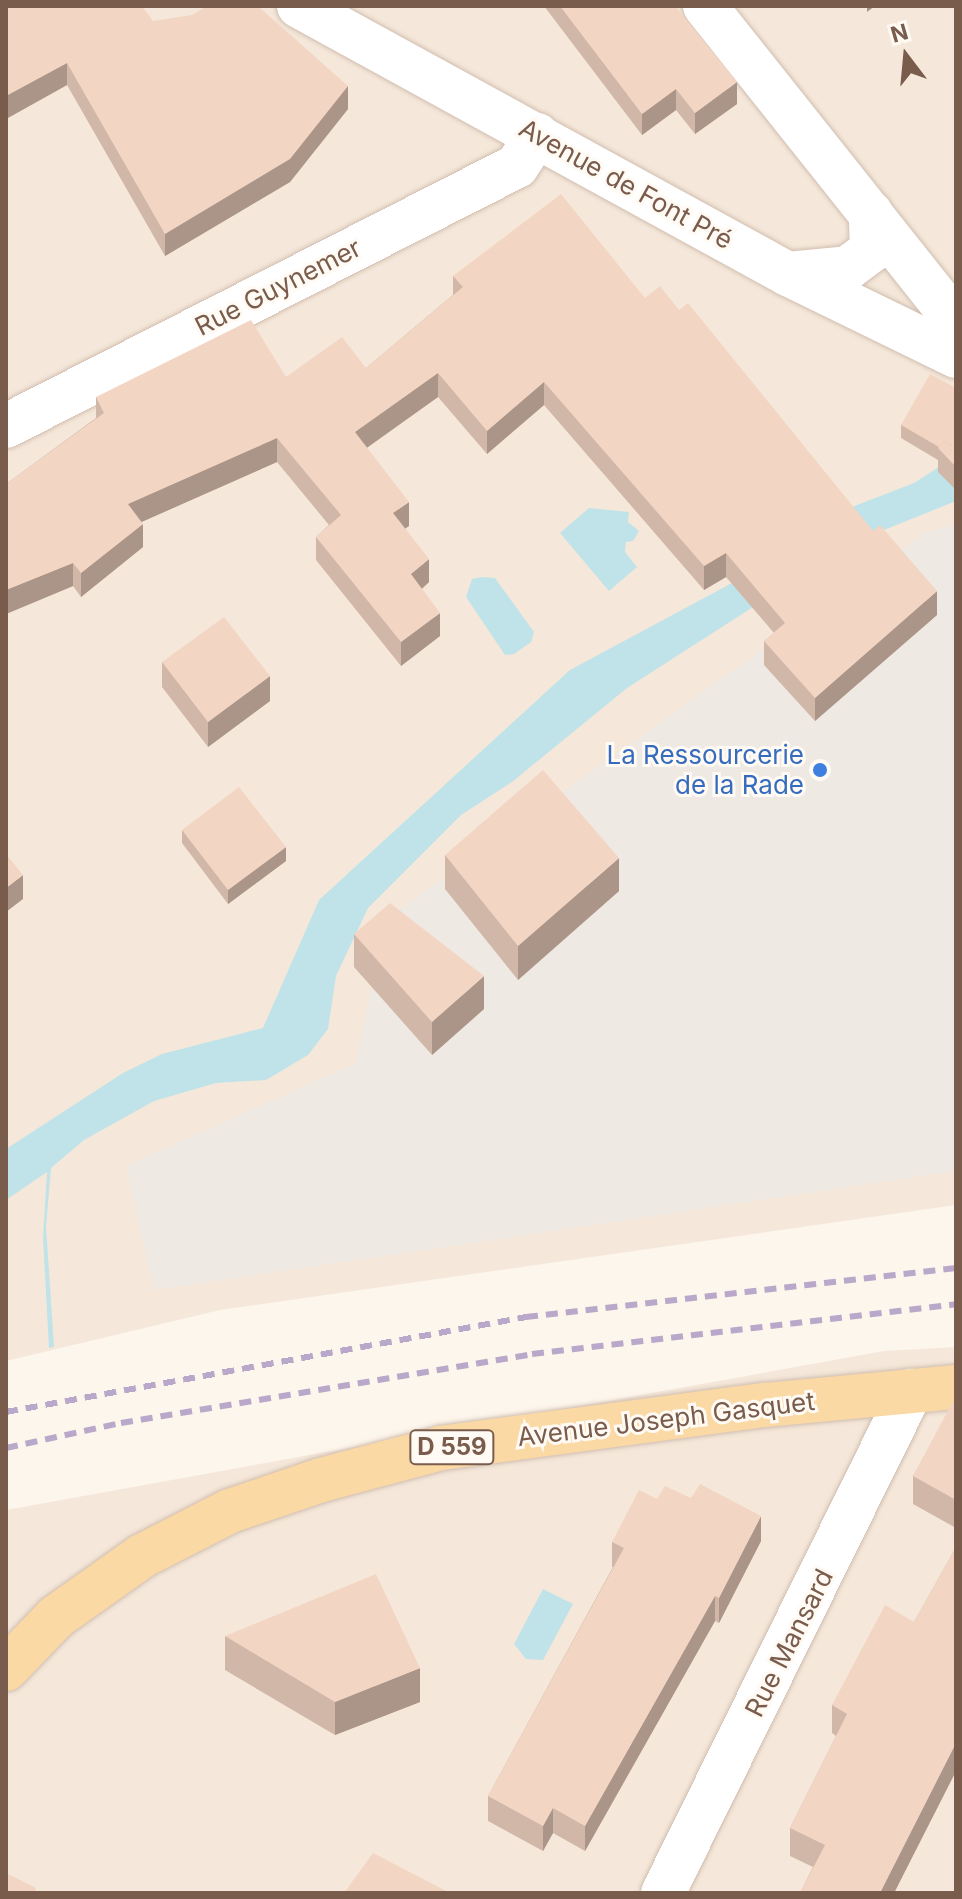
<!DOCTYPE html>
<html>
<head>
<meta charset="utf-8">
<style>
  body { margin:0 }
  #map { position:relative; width:962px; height:1899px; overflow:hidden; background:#fdf6ec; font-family:Inter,sans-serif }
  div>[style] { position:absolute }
  .residential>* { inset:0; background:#f5e8da }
  .industrial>* { inset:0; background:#efe9e4 }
  .water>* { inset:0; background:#bfe3e8 }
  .roads { filter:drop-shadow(0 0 2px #d1beb0) drop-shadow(0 0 2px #d1beb0) }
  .street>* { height:44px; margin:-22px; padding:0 22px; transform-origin:22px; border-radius:22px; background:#fff }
  .secondary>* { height:44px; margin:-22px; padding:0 22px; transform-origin:22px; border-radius:22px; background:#fff }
  .primary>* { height:44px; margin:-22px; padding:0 22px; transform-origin:22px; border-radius:22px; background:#fbd9a5 }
  .rail>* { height:6px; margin-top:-3px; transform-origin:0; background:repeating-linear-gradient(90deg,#b9a8c9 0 12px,transparent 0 20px) }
  .wall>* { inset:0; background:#d1b7a8 }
  .shaded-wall>* { inset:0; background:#aa9588 }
  .building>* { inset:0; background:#f3d5c3 }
  .dots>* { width:22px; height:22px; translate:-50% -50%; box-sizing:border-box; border:4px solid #fffaf3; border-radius:50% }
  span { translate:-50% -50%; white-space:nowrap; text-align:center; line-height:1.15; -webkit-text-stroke:6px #fffaf3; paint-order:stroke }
  .shield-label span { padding:2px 6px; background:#fffaf3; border:2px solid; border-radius:6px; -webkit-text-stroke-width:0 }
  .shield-label { font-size:24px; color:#7a5c4d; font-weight:700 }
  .street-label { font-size:26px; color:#7a5c4d }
  .shop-label { font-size:26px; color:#366cbe }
  .right { translate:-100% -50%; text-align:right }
  .frame { position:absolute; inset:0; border:8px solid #7a5c4d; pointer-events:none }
  .north { position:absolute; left:866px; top:16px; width:80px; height:80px; -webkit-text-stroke:6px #fffaf3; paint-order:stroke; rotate:344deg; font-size:22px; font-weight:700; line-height:32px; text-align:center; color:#7a5c4d }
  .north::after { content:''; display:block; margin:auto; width:28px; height:36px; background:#7a5c4d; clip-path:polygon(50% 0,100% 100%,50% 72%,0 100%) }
</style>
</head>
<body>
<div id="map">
  <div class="residential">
    <i style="clip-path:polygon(6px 6px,956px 6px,956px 1205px,220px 1310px,6px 1361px)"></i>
    <i style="clip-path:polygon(956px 1347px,956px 1893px,6px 1893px,6px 1510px,884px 1351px)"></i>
  </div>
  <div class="industrial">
    <i style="clip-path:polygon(956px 525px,956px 1171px,154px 1290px,126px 1166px,356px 1063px,385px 920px,926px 532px)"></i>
  </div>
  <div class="water">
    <i style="clip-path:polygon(956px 456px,956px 501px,854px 542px,627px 688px,512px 782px,461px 815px,368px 908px,336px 976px,328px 1029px,308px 1055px,266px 1080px,216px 1083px,154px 1101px,84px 1140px,51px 1168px,46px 1227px,54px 1347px,49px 1348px,43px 1237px,47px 1172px,6px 1200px,6px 1149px,123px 1073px,162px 1054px,263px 1028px,319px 900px,570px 670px,732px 583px,839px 512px,914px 483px)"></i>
    <i style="clip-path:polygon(589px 508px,629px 512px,628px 522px,639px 531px,633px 541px,626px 542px,625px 552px,637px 567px,609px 591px,560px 533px)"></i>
    <i style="clip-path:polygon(482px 577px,495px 578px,534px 632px,531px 642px,514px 654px,505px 655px,466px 597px,472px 579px)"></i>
    <i style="clip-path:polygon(543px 1589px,573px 1604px,543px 1660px,526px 1659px,514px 1644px)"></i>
  </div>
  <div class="roads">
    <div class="street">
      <i style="left:788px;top:274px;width:60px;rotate:-5.7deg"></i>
      <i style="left:848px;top:268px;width:30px;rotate:-37deg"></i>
      <i style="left:872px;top:250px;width:37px;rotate:-92deg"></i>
      <i style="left:6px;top:426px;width:573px;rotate:-26.97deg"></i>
      <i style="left:517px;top:166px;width:37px;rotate:-57deg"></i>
      <i style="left:663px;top:1893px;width:560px;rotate:-63.71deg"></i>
    </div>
    <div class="secondary">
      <i style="left:299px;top:6px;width:558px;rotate:28.73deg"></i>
      <i style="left:788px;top:274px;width:187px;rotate:26deg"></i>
      <i style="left:705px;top:6px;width:403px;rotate:51.5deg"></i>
    </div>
    <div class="primary">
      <i style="left:6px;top:1669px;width:72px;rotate:-46.1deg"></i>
      <i style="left:56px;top:1617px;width:105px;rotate:-35.3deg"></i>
      <i style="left:142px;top:1556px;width:99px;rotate:-27.1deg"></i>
      <i style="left:230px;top:1511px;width:96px;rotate:-18.8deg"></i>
      <i style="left:321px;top:1480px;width:124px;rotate:-14.9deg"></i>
      <i style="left:441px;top:1448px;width:327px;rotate:-7.6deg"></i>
      <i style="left:765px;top:1405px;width:192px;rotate:-5.4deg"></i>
    </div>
  </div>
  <div class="rail">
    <i style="left:6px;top:1412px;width:529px;rotate:-10.35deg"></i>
    <i style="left:526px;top:1317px;width:433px;rotate:-6.5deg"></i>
    <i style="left:6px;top:1448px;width:118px;rotate:-12.3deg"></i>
    <i style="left:121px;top:1423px;width:417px;rotate:-9.5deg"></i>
    <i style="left:532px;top:1354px;width:427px;rotate:-6.7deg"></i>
  </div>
  <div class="wall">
    <i style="clip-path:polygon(6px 6px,153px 21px,348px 109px,290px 182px,165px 256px,67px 85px,6px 119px)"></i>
    <i style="clip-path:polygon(544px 6px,675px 6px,737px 104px,695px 134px,676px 110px,642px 135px)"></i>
    <i style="clip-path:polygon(453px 276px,645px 298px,937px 615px,815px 721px,764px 665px,764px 641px,774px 633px,726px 577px,704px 590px,544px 405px,487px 454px,438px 397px,367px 448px,409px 526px,405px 528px,429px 582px,422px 589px,440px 636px,401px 666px,316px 560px,316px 537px,329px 525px,277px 462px,141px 522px,143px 547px,81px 597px,73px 586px,6px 614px,6px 484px,96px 418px,96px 397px,366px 368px,453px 295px)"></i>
    <i style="clip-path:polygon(956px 388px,956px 490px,938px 472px,938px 460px,901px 438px,901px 425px)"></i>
    <i style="clip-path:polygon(162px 662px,270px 701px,208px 747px,162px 687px)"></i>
    <i style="clip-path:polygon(182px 830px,286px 861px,228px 904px,182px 843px)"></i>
    <i style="clip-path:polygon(445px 855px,619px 891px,518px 980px,445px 889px)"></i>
    <i style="clip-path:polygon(354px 934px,484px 1009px,432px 1055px,354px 967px)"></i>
    <i style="clip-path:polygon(956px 1403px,956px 1528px,913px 1504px,913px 1476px)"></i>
    <i style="clip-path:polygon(657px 1499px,761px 1541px,719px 1623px,715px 1621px,585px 1851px,553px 1833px,543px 1851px,488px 1821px,488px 1796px,613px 1567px,612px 1567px,612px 1542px)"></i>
    <i style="clip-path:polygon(956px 1547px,956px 1771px,894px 1893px,800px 1893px,813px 1867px,790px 1856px,790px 1828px,836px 1736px,832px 1733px,832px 1705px,914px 1622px)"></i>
    <i style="clip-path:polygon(225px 1636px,420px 1702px,335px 1735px,225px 1670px)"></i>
  </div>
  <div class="shaded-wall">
    <i style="clip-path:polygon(867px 6px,875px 6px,867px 12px)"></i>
    <i style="clip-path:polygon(67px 63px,67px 85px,6px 119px,6px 96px)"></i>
    <i style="clip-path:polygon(737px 82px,737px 104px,695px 134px,695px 113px)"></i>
    <i style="clip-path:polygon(348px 86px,348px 109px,290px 182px,165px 256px,165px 234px)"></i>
    <i style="clip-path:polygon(676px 89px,676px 110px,642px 135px,642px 114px)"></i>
    <i style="clip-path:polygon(438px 373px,438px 397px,355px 456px,355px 432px)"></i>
    <i style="clip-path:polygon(544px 382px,544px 405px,487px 454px,487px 431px)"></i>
    <i style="clip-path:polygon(277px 438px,277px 462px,128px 528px,128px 504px)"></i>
    <i style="clip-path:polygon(409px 502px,409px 526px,393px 537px,393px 513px)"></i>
    <i style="clip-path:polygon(143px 524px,143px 547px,81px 597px,81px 573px)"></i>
    <i style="clip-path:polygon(726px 553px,726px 577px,704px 590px,704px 566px)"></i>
    <i style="clip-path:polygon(429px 559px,429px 582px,411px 598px,411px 574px)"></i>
    <i style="clip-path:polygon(73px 563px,73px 586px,6px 614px,6px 590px)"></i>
    <i style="clip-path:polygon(937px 591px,937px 615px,815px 721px,815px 698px)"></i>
    <i style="clip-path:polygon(440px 613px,440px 636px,401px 666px,401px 642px)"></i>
    <i style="clip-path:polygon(270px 676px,270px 701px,208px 747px,208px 722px)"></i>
    <i style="clip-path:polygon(286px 847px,286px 861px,228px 904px,228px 890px)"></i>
    <i style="clip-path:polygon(619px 858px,619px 891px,518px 980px,518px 946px)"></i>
    <i style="clip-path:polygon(23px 875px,23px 899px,6px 912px,6px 888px)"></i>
    <i style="clip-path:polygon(484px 976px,484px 1009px,432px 1055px,432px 1022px)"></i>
    <i style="clip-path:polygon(761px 1516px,761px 1541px,719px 1623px,719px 1598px)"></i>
    <i style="clip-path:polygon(715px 1596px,715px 1621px,585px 1851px,585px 1826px)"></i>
    <i style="clip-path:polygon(420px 1668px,420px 1702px,335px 1735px,335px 1702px)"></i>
    <i style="clip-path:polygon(956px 1743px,956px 1771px,894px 1893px,880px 1893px)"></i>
    <i style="clip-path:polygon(553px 1808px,553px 1833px,543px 1851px,543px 1826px)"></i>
  </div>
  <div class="building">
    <i style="clip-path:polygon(6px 6px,142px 6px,153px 21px,192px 15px,207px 6px,258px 6px,348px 86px,290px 159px,165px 234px,67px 63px,6px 96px)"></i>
    <i style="clip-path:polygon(560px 6px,675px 6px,737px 82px,695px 113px,676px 89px,642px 114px)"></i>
    <i style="clip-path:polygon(561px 194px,645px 298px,660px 286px,679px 310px,688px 303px,873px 531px,880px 525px,937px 591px,815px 698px,764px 641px,785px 623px,726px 553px,704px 566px,544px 382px,487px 431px,438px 373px,355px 432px,409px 502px,393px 513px,429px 559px,411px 574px,440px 613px,401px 642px,316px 537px,341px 515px,277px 438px,128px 504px,143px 524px,81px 573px,73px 563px,6px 590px,6px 484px,104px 413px,96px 397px,251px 320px,286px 377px,342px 337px,366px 368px,463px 287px,453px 276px)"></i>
    <i style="clip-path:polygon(930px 374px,956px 388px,956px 448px,944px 441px,939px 447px,901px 425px)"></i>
    <i style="clip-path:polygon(944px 441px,956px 448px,956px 467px,938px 448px)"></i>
    <i style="clip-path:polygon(224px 617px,270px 676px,208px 722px,162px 662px)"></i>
    <i style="clip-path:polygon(543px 770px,619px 858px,518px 946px,445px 855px)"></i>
    <i style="clip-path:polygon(239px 787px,286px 847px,228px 890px,182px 830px)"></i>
    <i style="clip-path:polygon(6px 854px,23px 875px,6px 888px)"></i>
    <i style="clip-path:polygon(390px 903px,484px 976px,432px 1022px,354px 934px)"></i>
    <i style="clip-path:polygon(952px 1403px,956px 1403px,956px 1500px,913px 1476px)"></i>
    <i style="clip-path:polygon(700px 1484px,761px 1516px,719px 1598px,715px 1596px,585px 1826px,553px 1808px,543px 1826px,488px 1796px,624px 1548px,612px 1542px,639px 1490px,657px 1499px,665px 1486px,691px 1498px)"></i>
    <i style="clip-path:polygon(956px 1547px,956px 1743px,880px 1893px,800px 1893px,825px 1845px,790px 1828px,847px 1714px,832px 1705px,885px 1605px,914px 1622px)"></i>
    <i style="clip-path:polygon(376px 1574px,420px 1668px,335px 1702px,225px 1636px)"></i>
    <i style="clip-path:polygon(373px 1853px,450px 1893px,344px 1893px)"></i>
    <i style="clip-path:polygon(6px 1873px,36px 1888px,34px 1893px,6px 1893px)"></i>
  </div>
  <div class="dots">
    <i style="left:820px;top:770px;background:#3f7fe0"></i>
  </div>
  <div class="shield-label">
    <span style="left:452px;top:1447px">D 559</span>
  </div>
  <div class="street-label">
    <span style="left:626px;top:184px;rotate:29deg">Avenue de Font Pré</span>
    <span style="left:278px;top:287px;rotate:-27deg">Rue Guynemer</span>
    <span style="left:666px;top:1419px;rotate:-7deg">Avenue Joseph Gasquet</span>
    <span style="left:789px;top:1643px;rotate:-63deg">Rue Mansard</span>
  </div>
  <div class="shop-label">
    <span class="right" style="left:804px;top:770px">La Ressourcerie<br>de la Rade</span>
  </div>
  <div class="frame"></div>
  <div class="north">N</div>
</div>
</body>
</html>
